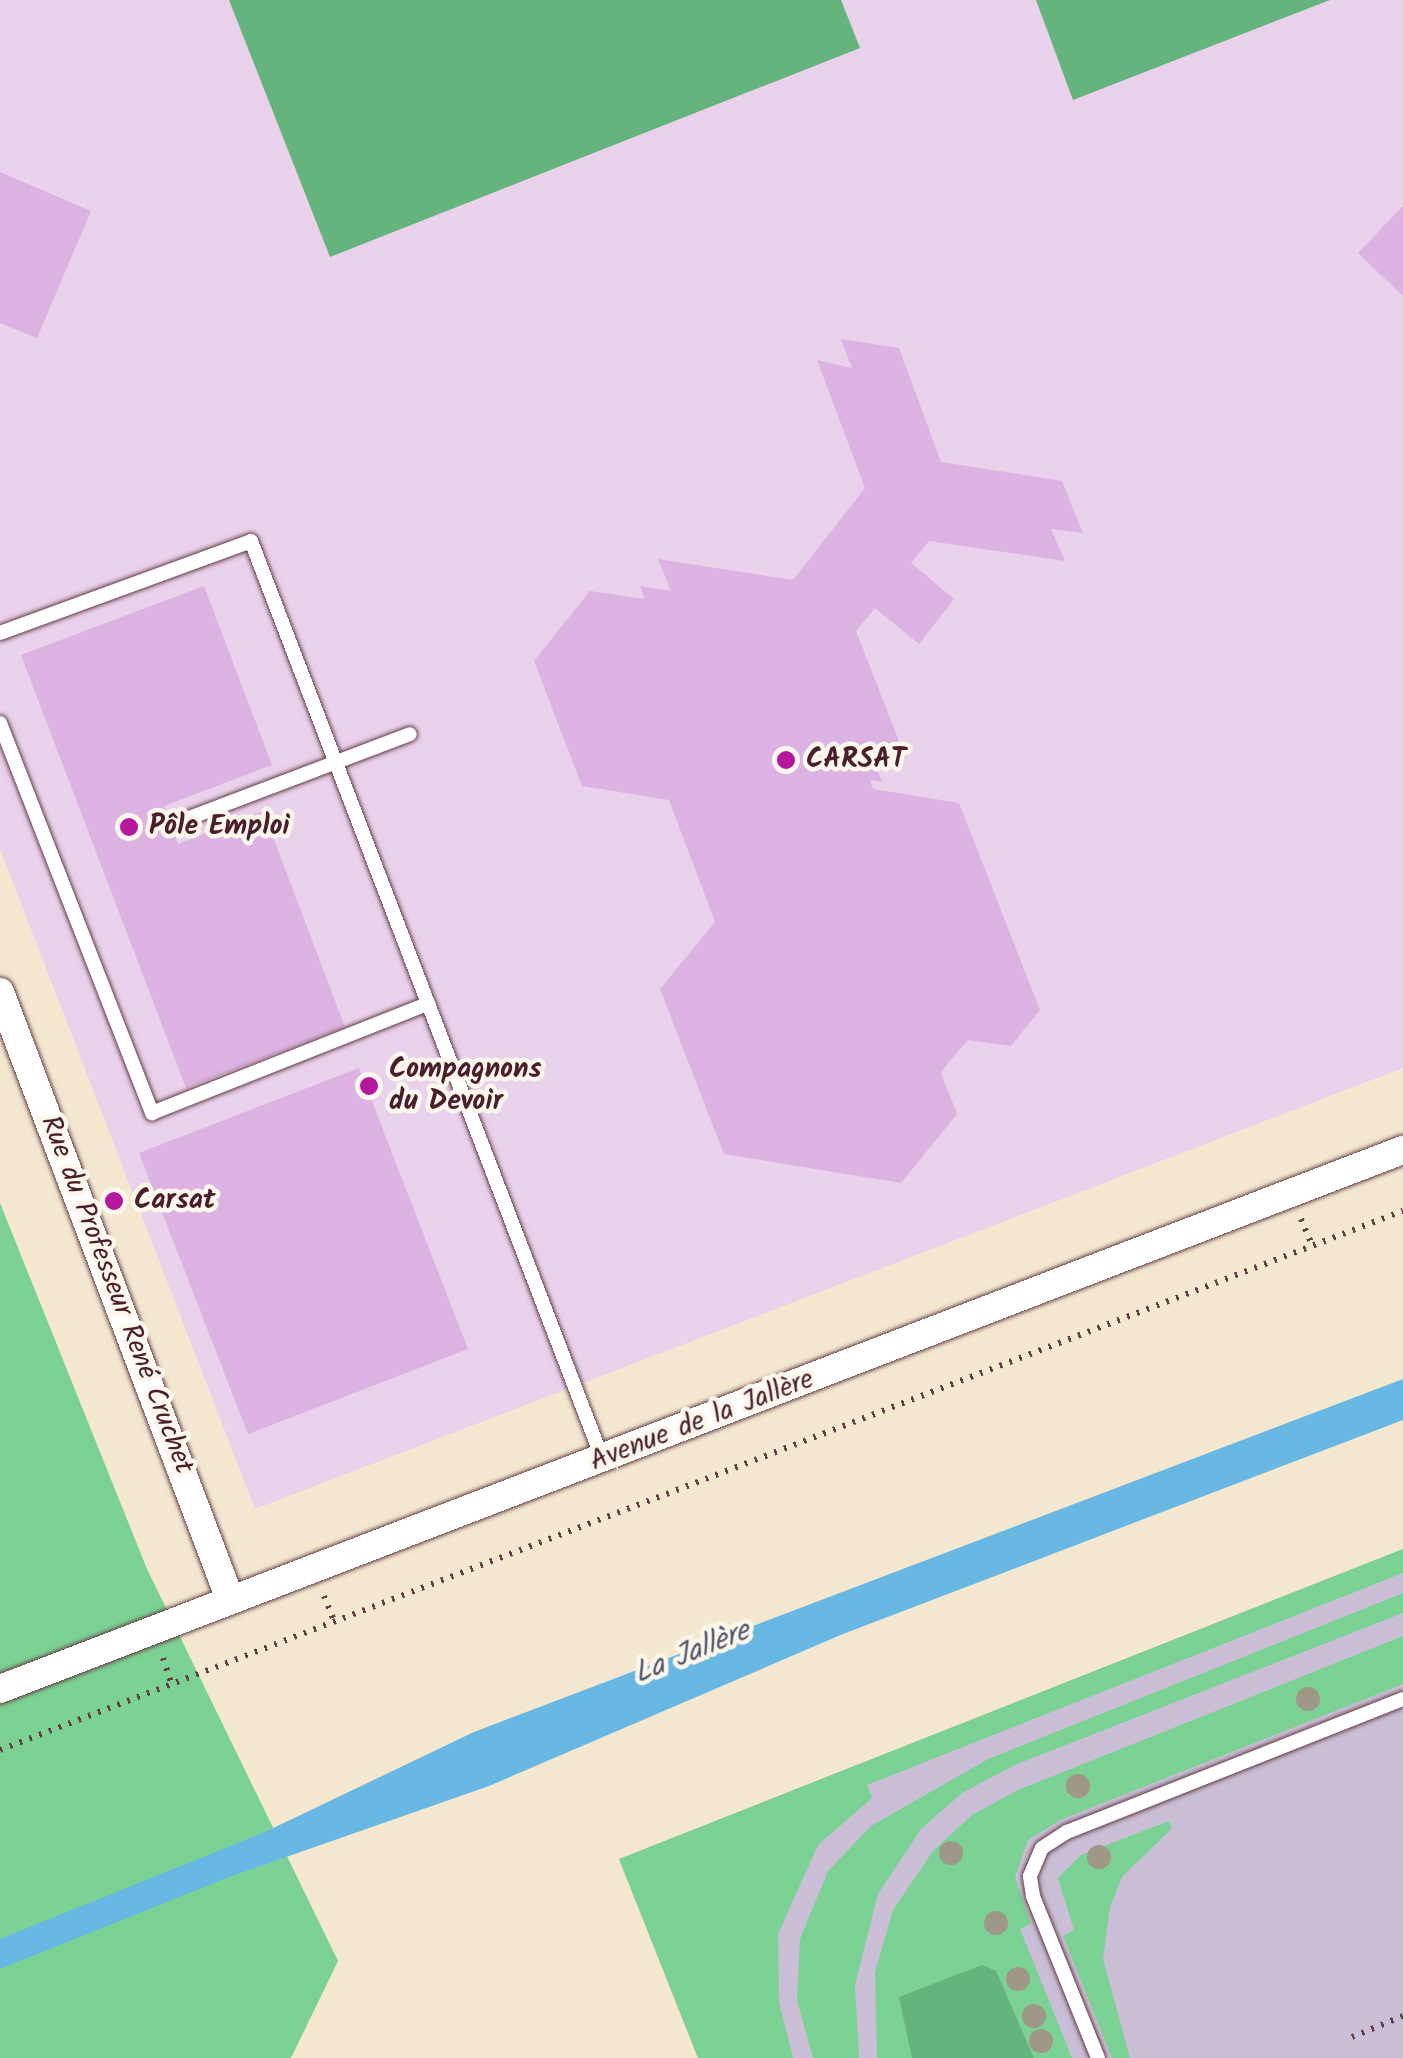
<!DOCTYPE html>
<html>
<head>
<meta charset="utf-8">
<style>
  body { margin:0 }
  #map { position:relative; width:1403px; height:2058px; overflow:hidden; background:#f5e8d1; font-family:Kalam,sans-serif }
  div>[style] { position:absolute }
  .built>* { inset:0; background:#ead1ec }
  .industrial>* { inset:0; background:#cabfd6 }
  .green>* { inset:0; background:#7cd295 }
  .forest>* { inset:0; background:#65b47e }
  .water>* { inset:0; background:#68b8e3 }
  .building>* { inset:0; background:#dcb3e2 }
  .path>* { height:6px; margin-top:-3px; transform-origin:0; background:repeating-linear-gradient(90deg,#643d44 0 2.5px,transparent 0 10.5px) }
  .roads { filter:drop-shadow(0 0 2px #643d44) drop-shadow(0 0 2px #643d44) }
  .lane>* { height:14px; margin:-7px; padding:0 7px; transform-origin:7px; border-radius:7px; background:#fff }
  .street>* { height:28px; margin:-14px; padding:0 14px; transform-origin:14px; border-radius:14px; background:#fff }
  .trees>* { width:24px; height:24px; margin:-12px; border-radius:50%; background:#9f9787 }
  .dots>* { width:28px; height:28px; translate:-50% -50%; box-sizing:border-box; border:5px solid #fbf7ec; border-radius:50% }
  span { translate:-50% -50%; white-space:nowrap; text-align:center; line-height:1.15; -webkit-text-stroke:9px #fbf7ec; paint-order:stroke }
  .poi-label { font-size:28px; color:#4a1f2b; font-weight:700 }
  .left { translate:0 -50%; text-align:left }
  .street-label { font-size:28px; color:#4a1f2b }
  .water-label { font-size:30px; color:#54556b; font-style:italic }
</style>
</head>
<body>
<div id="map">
  <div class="built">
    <i style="clip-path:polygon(0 0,1403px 0,1403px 1068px,255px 1509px,0 849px)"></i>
  </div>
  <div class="industrial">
    <i style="clip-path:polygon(1403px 1549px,1403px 2058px,698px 2058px,619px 1859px)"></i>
  </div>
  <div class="green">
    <i style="clip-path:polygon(0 1203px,147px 1569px,338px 1961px,291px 2058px,0 2058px)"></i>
    <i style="clip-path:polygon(1403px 1549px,1403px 1573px,867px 1785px,872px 1798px,818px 1845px,778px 1934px,779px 2003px,793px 2058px,698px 2058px,619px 1859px)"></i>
    <i style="clip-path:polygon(1403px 1593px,1403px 1613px,1015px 1765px,962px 1793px,921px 1829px,878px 1894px,855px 1985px,859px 2058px,813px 2058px,797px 2000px,800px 1939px,828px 1871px,871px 1826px,988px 1759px)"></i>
    <i style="clip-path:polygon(1403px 1636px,1403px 1684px,1060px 1820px,1028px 1840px,1015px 1877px,1031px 1924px,1020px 1929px,1072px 2058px,877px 2058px,875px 1972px,893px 1910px,933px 1851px,972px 1815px,1018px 1790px)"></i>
    <i style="clip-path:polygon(1169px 1821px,1172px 1828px,1122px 1877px,1110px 1907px,1103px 1959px,1130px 2058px,1112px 2058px,1063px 1936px,1074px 1930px,1058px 1878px,1081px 1855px)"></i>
  </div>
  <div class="forest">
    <i style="clip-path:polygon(229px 0,841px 0,860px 48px,330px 257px)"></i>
    <i style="clip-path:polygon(1036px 0,1330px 0,1073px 100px)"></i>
    <i style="clip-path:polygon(982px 1965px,996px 1971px,1034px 2058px,912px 2058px,899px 1997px)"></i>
  </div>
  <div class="water">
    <i style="clip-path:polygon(1403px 1379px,1403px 1420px,843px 1634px,489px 1786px,229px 1877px,0 1969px,0 1939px,267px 1831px,474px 1732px)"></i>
  </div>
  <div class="building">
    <i style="clip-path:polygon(0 172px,91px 211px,37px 338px,0 323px)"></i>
    <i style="clip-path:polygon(1403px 206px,1403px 296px,1358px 253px)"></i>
    <i style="clip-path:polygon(841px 339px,899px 348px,941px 462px,1062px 481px,1083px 533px,1051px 529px,1065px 561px,929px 541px,911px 563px,954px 599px,919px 644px,875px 608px,856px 631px,906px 759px,871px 753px,882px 782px,870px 780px,873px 789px,959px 803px,1040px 1010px,1011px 1046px,968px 1040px,949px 1062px,941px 1073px,957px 1114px,901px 1183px,724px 1154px,660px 989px,715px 922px,669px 800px,582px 786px,534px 661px,590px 591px,645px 599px,640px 586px,671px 591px,658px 559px,793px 580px,865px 488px,817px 360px,852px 368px)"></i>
    <i style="clip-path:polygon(204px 586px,272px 765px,164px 806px,178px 844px,263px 811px,345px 1027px,186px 1088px,21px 655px)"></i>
    <i style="clip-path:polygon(359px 1068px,468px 1349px,248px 1434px,139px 1153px)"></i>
  </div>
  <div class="path">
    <i style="left:1301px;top:1219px;width:28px;rotate:67deg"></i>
    <i style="left:324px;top:1596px;width:29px;rotate:68deg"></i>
    <i style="left:163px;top:1658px;width:28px;rotate:72deg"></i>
    <i style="left:0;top:1750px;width:1503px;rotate:-21.02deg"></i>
    <i style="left:1352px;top:2037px;width:55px;rotate:-22.4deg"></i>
  </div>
  <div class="roads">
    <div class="lane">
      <i style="left:0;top:633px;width:267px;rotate:-20.1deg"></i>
      <i style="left:251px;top:541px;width:982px;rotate:69.05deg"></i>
      <i style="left:0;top:723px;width:419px;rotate:68.7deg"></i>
      <i style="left:152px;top:1113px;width:297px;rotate:-21.6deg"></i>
      <i style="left:189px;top:818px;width:236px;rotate:-20.8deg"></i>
      <i style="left:1098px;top:2058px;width:175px;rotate:-111.9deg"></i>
      <i style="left:1033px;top:1896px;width:20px;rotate:-99deg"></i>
      <i style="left:1030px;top:1876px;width:30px;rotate:-67deg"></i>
      <i style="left:1042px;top:1848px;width:30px;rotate:-33deg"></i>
      <i style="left:1067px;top:1832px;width:361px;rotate:-21.6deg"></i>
    </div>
    <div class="street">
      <i style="left:0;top:992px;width:649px;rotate:69.25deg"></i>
      <i style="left:0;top:1689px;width:1503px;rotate:-21.02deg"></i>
    </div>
  </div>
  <div class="trees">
    <i style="left:1308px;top:1699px"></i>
    <i style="left:1078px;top:1786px"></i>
    <i style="left:951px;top:1853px"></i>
    <i style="left:1099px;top:1857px"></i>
    <i style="left:996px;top:1923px"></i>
    <i style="left:1018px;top:1979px"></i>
    <i style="left:1034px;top:2016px"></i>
    <i style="left:1041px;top:2041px"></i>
  </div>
  <div class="dots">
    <i style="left:786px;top:760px;background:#b5179e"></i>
    <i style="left:129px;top:827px;background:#b5179e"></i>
    <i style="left:369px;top:1086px;background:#b5179e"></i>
    <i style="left:114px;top:1201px;background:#b5179e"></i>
  </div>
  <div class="poi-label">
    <span class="left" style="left:806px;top:760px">CARSAT</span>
    <span class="left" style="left:149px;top:827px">Pôle Emploi</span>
    <span class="left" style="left:389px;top:1086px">Compagnons<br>du Devoir</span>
    <span class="left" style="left:134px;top:1201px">Carsat</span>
  </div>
  <div class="street-label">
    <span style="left:116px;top:1295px;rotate:69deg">Rue du Professeur René Cruchet</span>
    <span style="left:702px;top:1421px;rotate:-21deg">Avenue de la Jallère</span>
  </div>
  <div class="water-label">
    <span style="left:692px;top:1653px;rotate:-22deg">La Jallère</span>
  </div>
</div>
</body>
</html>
